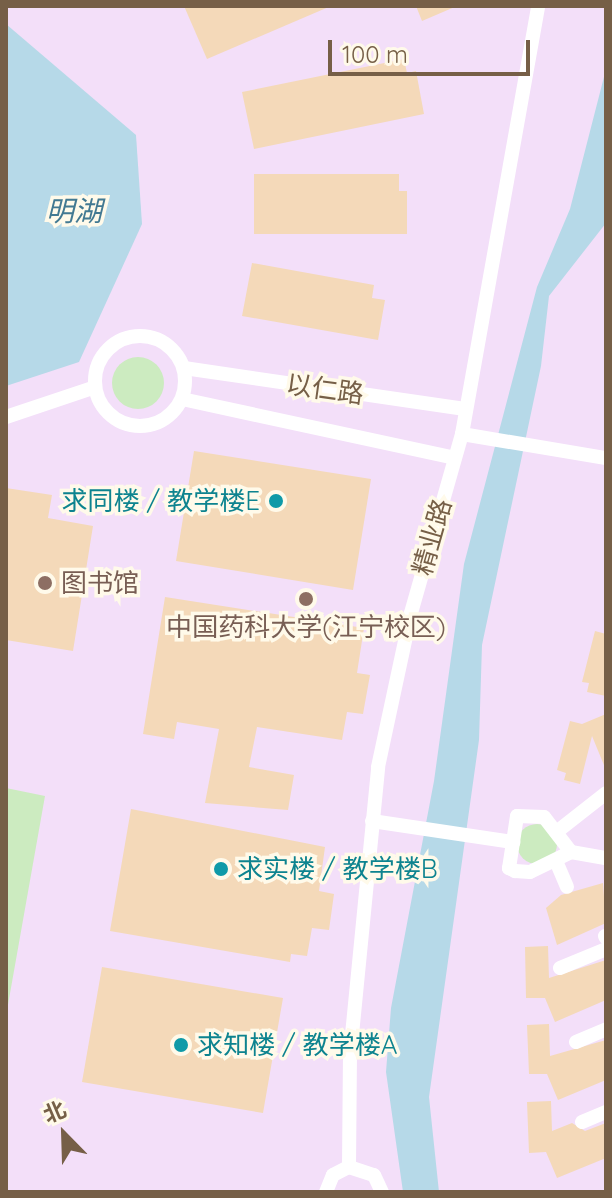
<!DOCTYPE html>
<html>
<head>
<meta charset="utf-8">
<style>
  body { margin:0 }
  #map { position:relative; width:612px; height:1198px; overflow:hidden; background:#fdf7e2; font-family:Quicksand,"Noto Sans SC",sans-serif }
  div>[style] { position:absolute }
  .education>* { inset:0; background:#f3dff9 }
  .green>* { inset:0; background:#ccebc0 }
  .round { border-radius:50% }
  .water>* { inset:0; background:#b6d9e8 }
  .building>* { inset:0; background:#f4d9b9 }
  .minor>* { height:14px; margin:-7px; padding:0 7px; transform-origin:7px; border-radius:7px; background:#fff }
  .minor>.ring { margin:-7px; padding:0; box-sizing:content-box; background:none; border:14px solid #fff; border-radius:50% }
  .dots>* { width:22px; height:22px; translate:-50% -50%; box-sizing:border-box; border:4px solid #fffaea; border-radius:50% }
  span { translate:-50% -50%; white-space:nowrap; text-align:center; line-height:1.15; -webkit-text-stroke:7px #fffaea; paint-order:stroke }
  .street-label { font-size:26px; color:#765f47 }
  .culture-label { font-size:26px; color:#0d838f }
  .right { translate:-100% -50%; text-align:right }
  .left { translate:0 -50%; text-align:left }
  .education-label { font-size:26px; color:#785e54 }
  .water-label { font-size:28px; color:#427992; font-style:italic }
  .frame { position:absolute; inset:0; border:8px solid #765f47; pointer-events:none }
  .north { position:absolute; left:24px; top:1094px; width:80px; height:80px; -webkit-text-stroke:6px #fffaea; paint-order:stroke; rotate:337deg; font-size:22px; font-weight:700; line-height:32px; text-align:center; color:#765f47 }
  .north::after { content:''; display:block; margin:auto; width:28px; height:36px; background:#765f47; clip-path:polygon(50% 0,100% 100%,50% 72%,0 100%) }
  .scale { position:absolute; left:328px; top:40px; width:202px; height:36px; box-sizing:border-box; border:4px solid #765f47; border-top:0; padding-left:10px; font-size:24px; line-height:28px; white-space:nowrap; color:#765f47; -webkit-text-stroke:6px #fffaea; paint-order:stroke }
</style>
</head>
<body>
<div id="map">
  <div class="education">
    <i style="clip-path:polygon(6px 6px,606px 6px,606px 1192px,6px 1192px)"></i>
  </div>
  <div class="green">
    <i class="round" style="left:112px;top:357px;width:52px;height:52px"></i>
    <i style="clip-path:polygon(6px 788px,45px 796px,6px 1016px,7px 830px)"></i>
    <i class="round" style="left:517px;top:824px;width:40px;height:40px"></i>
  </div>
  <div class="water">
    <i style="clip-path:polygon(6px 24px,136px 135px,142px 224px,79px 362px,6px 386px)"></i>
    <i style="clip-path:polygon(606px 69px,606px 223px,549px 296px,541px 366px,482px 645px,479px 740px,429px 1097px,439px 1192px,403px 1192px,386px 1072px,391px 1008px,434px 781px,464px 564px,537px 287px,570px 209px)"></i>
  </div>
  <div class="building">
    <i style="clip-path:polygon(184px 6px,331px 6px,207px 59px)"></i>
    <i style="clip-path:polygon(416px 6px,457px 6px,422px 21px)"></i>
    <i style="clip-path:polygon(404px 59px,407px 73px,416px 71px,424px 114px,254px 149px,242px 92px)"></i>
    <i style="clip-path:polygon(254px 174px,399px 174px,399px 191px,407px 191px,407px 234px,254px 234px)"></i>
    <i style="clip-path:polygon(252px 263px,374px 285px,372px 298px,385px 300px,378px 340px,242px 316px)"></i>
    <i style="clip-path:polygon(194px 451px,371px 479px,353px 590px,176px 561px)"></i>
    <i style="clip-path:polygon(6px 488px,52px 495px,48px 518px,93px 526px,73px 651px,6px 640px)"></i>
    <i style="clip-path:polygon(165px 597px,364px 628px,357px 673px,370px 675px,363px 714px,347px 712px,342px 740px,257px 727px,249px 767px,294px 775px,288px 810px,205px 803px,219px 729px,177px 722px,174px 739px,143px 734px)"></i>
    <i style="clip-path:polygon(595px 631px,606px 634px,606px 696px,587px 692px,589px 683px,582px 682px)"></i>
    <i style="clip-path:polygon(606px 714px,606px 770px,592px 736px,580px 784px,564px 780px,566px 773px,557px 770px,570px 721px,582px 724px)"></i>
    <i style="clip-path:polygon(131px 809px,325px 847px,319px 891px,334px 894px,329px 930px,312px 928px,307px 956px,291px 954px,290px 962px,110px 931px)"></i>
    <i style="clip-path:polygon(603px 883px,606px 923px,557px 945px,546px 908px,561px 895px)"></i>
    <i style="clip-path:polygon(548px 946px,549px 978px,606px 960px,606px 1000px,555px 1022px,545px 998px,526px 998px,525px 947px)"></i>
    <i style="clip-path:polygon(102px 967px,283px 998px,263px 1113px,82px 1082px)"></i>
    <i style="clip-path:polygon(549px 1024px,550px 1056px,606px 1040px,606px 1080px,558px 1100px,547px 1074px,529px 1074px,527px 1025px)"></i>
    <i style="clip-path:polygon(551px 1101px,552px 1131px,572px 1123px,585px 1131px,606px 1123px,606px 1158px,557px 1178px,546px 1152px,529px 1153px,527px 1102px)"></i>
  </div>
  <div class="minor">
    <i class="ring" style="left:95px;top:336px;width:76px;height:76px"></i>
    <i style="left:184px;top:368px;width:284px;rotate:8.3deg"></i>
    <i style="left:182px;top:399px;width:279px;rotate:12.2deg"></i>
    <i style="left:6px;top:417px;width:94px;rotate:-18.6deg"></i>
    <i style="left:462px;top:434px;width:146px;rotate:9.5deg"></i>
    <i style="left:372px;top:821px;width:143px;rotate:8.5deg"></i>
    <i style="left:559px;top:830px;width:60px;rotate:-38.2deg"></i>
    <i style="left:571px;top:852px;width:44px;rotate:-127.6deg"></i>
    <i style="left:544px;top:817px;width:27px;rotate:-178deg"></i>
    <i style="left:517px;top:816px;width:53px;rotate:98.7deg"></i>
    <i style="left:509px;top:868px;width:7px;rotate:27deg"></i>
    <i style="left:515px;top:871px;width:15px;rotate:4deg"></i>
    <i style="left:530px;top:872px;width:46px;rotate:-26deg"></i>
    <i style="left:571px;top:852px;width:36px;rotate:10deg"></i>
    <i style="left:556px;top:861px;width:28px;rotate:67deg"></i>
    <i style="left:605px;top:936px;width:2px;rotate:63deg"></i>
    <i style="left:560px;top:968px;width:50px;rotate:-22.4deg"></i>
    <i style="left:576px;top:1042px;width:33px;rotate:-23deg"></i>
    <i style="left:582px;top:1122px;width:26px;rotate:-23deg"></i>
    <i style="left:349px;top:1167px;width:112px;rotate:-89.5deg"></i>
    <i style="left:350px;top:1055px;width:289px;rotate:-84.4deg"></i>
    <i style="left:378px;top:767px;width:157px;rotate:-77.9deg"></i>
    <i style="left:411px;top:613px;width:186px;rotate:-74.1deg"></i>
    <i style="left:462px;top:434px;width:435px;rotate:-79.9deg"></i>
    <i style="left:326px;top:1192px;width:18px;rotate:-68deg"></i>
    <i style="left:333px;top:1175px;width:18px;rotate:-27deg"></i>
    <i style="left:349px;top:1167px;width:26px;rotate:18deg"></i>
    <i style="left:374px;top:1175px;width:19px;rotate:65deg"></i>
  </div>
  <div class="dots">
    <i style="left:276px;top:501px;background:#0f9aa8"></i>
    <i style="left:45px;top:583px;background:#8d6e63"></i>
    <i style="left:306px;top:599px;background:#8d6e63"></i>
    <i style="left:221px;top:869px;background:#0f9aa8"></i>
    <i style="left:181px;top:1045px;background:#0f9aa8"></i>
  </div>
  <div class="street-label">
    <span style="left:325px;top:389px;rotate:8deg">以仁路</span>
    <span style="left:432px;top:537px;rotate:-74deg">精业路</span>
  </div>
  <div class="culture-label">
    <span class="right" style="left:260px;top:501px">求同楼 / 教学楼E</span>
    <span class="left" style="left:237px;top:869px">求实楼 / 教学楼B</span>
    <span class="left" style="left:197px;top:1045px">求知楼 / 教学楼A</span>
  </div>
  <div class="education-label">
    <span class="left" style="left:61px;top:583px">图书馆</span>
    <span style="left:306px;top:627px">中国药科大学(江宁校区)</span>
  </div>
  <div class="water-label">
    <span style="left:74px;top:211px">明湖</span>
  </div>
  <div class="frame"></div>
  <div class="north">北</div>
  <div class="scale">100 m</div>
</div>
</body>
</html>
